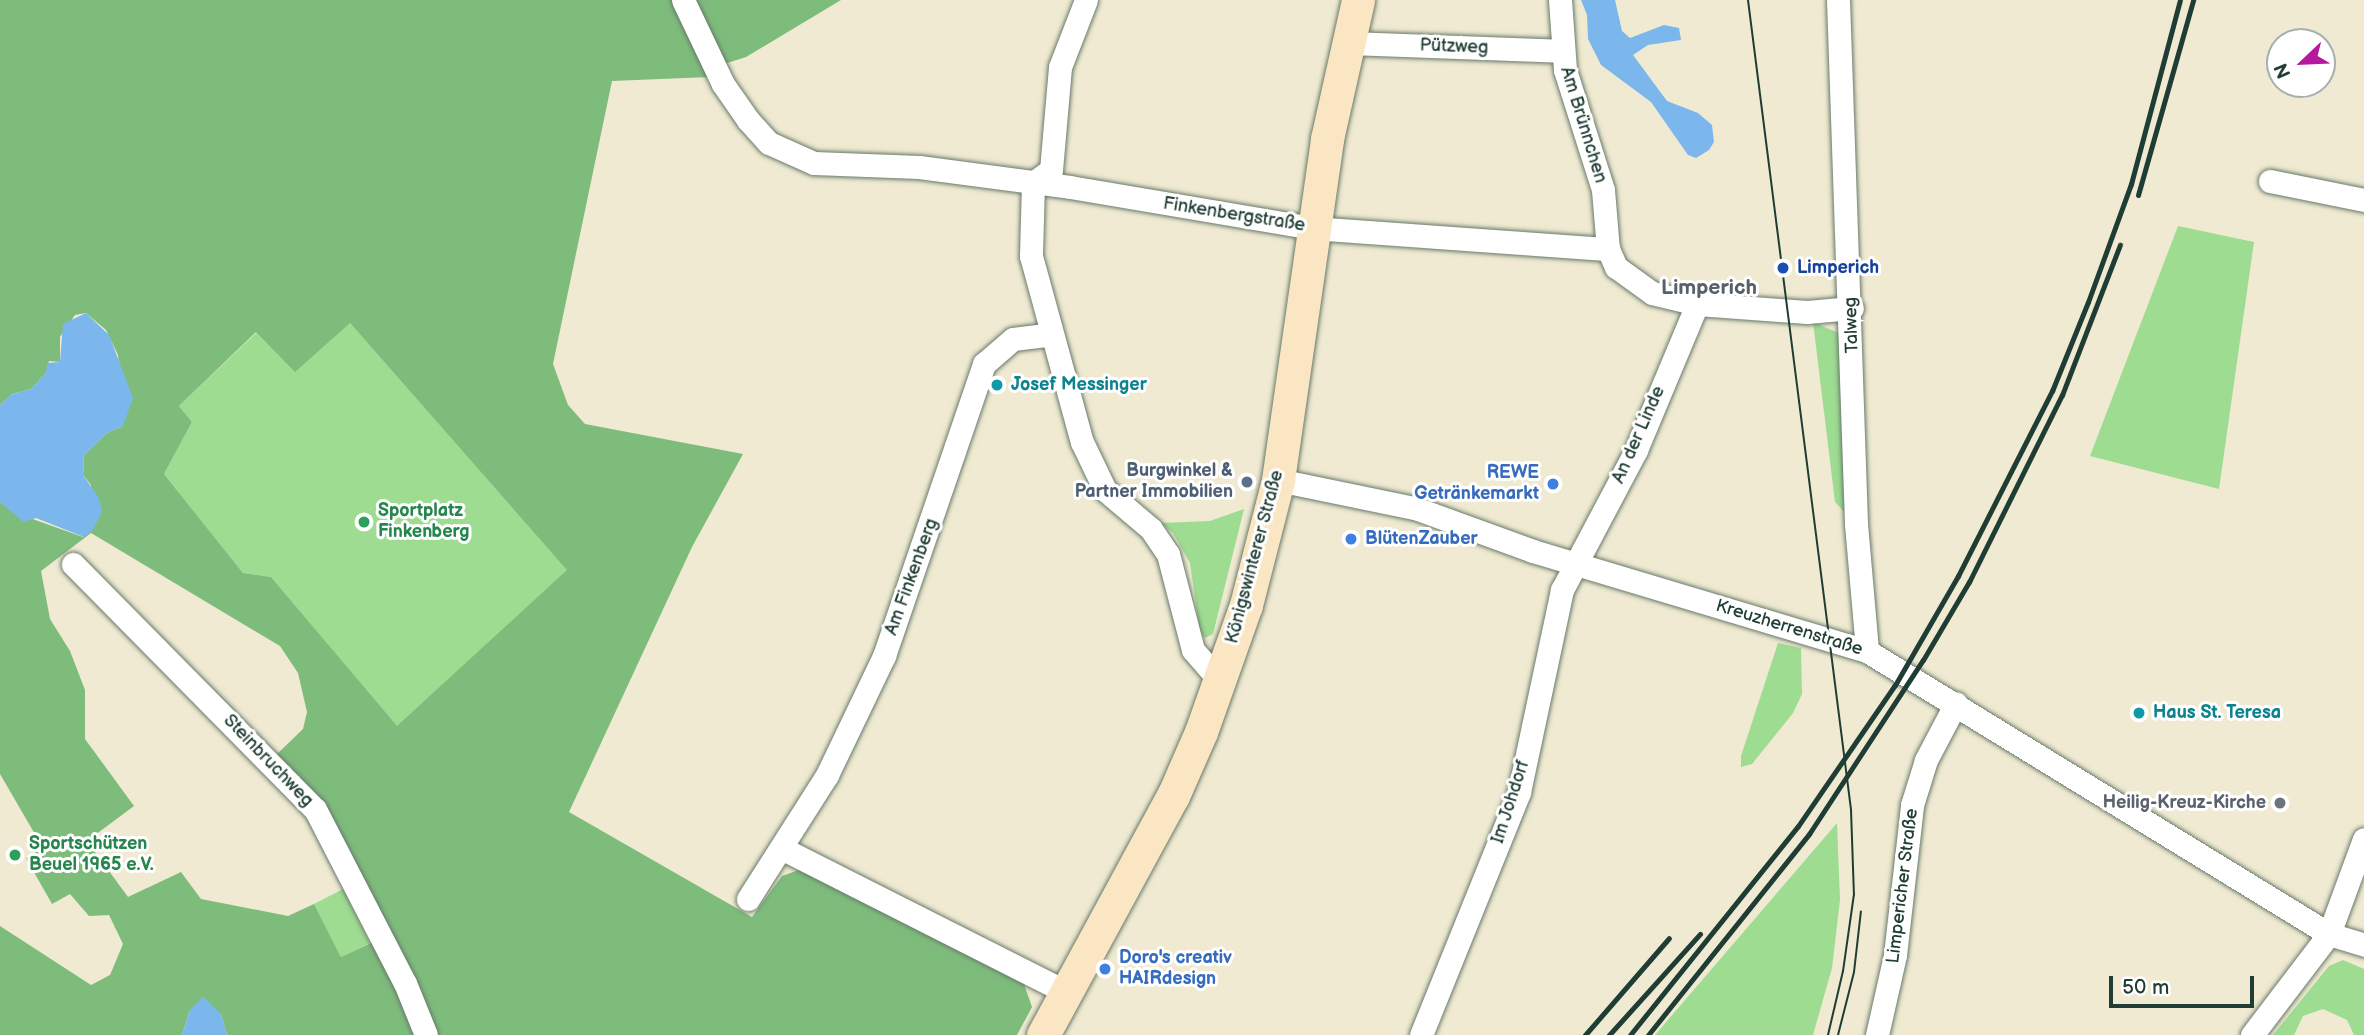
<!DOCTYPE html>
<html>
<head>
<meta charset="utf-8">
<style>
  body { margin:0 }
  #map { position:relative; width:2364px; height:1035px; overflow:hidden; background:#efead1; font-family:"Balsamiq Sans",sans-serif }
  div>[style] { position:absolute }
  .green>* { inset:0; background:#9edc92 }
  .forest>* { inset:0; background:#7ebc7c }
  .water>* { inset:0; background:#7bb6ed }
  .roads { filter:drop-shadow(0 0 2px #687a6b) drop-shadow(0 0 2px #687a6b) }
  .minor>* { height:23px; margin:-11.5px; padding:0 11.5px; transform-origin:11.5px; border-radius:11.5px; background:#fff }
  .secondary>* { height:33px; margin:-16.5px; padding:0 16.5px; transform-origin:16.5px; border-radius:16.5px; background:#fbe6c4 }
  .tram>* { height:2px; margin:-1px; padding:0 1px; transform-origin:1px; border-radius:1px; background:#1f3d34 }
  .rail>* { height:5px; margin:-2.5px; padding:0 2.5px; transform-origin:2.5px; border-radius:2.5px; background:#1f3d34 }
  .dots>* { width:19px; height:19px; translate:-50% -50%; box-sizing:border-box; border:4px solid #fff; border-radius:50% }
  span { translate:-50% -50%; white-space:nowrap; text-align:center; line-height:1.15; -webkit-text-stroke:6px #fff; paint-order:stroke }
  .street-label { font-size:18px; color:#1f3d34 }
  .transit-label { font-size:18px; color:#164399; font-weight:700 }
  .left { translate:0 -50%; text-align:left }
  .culture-label { font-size:18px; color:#0d838f; font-weight:700 }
  .service-label { font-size:18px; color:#4e5e75; font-weight:700 }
  .right { translate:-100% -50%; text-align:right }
  .shop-label { font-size:18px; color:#366cbe; font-weight:700 }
  .leisure-label { font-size:18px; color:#27864d; font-weight:700 }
  .worship-label { font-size:18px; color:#5b616d; font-weight:700 }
  .quarter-label { font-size:21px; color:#596069; font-weight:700 }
  .north { position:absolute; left:2266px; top:28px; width:70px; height:70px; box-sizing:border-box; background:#fff; border:2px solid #a5b1ae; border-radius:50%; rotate:247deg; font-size:19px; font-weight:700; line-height:28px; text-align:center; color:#1f3d34 }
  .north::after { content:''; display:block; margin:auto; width:24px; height:32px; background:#b5179e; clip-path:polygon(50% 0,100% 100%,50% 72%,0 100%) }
  .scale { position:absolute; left:2109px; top:976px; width:145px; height:32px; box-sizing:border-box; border:4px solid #1f3d34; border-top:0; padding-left:9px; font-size:21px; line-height:24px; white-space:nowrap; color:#1f3d34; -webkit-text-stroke:5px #fff; paint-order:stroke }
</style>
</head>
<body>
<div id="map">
  <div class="green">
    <i style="clip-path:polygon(2178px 226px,2254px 242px,2219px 489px,2090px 456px)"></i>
    <i style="clip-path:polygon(1813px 322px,1841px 334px,1851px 519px,1835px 502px)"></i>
    <i style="clip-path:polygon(350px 323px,568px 570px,397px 727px,271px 577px,243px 573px,164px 474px,192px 422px,179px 406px,257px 332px)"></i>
    <i style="clip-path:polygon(1244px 509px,1213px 634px,1205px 638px,1200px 632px,1190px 563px,1173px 533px,1161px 523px,1210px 521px)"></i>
    <i style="clip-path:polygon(1778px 643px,1801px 648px,1802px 694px,1793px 713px,1752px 764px,1741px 767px,1741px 756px)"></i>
    <i style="clip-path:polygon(1837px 823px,1840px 900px,1832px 968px,1813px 1035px,1655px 1035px)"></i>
    <i style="clip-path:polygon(343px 889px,370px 943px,341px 957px,314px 904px)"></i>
    <i style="clip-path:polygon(2343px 960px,2364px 969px,2364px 1035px,2354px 1035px,2347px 1020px,2323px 1009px,2303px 1016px,2294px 1035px,2273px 1035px,2329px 966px)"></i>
  </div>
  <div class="forest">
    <i style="clip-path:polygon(evenodd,0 0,841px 0,746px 57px,724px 64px,710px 77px,612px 81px,553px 364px,568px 405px,585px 424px,743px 454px,692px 547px,569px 812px,752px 917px,782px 876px,799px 870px,1024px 984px,1032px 1007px,1017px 1035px,227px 1035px,221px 1014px,190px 1010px,182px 1035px,0 1035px,0 926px,91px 985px,110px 975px,123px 944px,109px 915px,89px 916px,70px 894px,52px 904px,26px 858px,43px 848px,0 774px,0 502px,13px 512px,83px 537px,91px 485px,83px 475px,84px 455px,107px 433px,123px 426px,118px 355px,106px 330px,86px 313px,75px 315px,60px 337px,60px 362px,49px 361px,46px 373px,31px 389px,12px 394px,0 405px,0 0,350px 323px,567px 570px,397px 726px,271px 577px,243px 573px,164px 474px,192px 422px,179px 406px,256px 332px,295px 372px,350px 323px,0 0,91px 533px,280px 646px,298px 673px,307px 712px,303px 729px,274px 757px,373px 942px,341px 957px,314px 904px,288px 916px,201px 899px,181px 872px,128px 897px,87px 841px,134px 806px,85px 739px,85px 690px,70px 651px,50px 619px,41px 571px,91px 533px)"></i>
  </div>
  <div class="water">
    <i style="clip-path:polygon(1581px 0,1615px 0,1622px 31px,1630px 38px,1664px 25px,1679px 28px,1681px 40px,1648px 45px,1633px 55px,1667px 101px,1698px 113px,1712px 125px,1714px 142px,1709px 150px,1696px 158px,1688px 155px,1651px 102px,1601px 65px,1588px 39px,1587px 15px)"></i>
    <i style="clip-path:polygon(86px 313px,109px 335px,133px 398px,123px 426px,107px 433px,84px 455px,83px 475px,99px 498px,102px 512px,92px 531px,84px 537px,36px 518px,23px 522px,0 502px,0 405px,12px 394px,31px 389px,46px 373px,47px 363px,60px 362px,63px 324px)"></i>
    <i style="clip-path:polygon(203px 997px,221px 1014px,227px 1035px,182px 1035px,190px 1010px)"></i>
  </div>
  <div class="roads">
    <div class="minor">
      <i style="left:683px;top:0;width:93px;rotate:64.5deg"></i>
      <i style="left:723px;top:84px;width:44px;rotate:55.2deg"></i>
      <i style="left:748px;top:120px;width:31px;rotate:48deg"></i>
      <i style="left:769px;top:143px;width:49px;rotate:24deg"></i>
      <i style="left:814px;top:163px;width:105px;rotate:2.2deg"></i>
      <i style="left:919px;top:167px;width:152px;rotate:7.5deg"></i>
      <i style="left:1070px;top:187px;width:246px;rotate:9.6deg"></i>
      <i style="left:1313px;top:228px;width:296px;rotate:4.1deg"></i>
      <i style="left:1560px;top:0;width:70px;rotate:85.9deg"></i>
      <i style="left:1565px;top:70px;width:126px;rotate:72.4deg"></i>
      <i style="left:1603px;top:190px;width:59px;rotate:85.2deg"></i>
      <i style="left:1608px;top:249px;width:20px;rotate:66deg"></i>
      <i style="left:1616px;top:267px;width:44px;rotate:35.8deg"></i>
      <i style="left:1652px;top:293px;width:46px;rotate:13.7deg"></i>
      <i style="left:1697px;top:304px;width:110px;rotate:4.2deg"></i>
      <i style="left:1807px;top:312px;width:45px;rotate:-5.1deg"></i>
      <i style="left:1838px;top:0;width:524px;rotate:88.03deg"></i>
      <i style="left:1856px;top:524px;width:127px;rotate:85deg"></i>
      <i style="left:1347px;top:43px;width:215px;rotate:2.1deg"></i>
      <i style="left:2270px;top:181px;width:96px;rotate:11.4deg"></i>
      <i style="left:1033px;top:183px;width:73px;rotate:91.6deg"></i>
      <i style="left:1031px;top:256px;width:193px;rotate:74.7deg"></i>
      <i style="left:1082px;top:442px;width:53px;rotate:64.4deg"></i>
      <i style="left:1105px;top:490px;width:60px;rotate:40.3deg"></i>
      <i style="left:1151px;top:529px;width:30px;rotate:56deg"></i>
      <i style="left:1168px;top:554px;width:99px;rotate:75.4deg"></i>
      <i style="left:1193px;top:650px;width:41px;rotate:48.9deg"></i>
      <i style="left:1033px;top:183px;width:22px;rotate:-36deg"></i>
      <i style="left:1051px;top:170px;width:103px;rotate:-85deg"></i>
      <i style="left:1060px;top:67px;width:72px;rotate:-68.8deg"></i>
      <i style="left:1278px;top:480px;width:140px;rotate:11.6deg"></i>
      <i style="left:1415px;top:508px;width:126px;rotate:20deg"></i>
      <i style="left:1533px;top:551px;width:349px;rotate:16.7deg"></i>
      <i style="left:1867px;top:651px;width:542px;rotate:31.49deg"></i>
      <i style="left:2329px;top:934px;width:37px;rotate:17deg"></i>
      <i style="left:73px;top:564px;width:344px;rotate:45.4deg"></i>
      <i style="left:315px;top:809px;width:196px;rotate:62.7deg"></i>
      <i style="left:405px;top:983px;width:56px;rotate:68deg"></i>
      <i style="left:783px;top:849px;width:317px;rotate:26.8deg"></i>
      <i style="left:748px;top:899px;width:147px;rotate:-57.5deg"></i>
      <i style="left:827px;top:775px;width:132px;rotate:-64.4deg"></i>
      <i style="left:884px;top:656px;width:309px;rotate:-71.1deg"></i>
      <i style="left:984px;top:364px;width:38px;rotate:-41deg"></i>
      <i style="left:1013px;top:339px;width:39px;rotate:-7deg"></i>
      <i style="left:1421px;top:1035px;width:262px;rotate:-68deg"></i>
      <i style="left:1519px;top:792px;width:207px;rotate:-78deg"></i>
      <i style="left:1562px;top:590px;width:158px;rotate:-62.1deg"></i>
      <i style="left:1636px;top:450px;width:158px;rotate:-67.3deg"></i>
      <i style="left:1877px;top:1035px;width:82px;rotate:-77.3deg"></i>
      <i style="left:1895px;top:955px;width:151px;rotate:-83.5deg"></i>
      <i style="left:1912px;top:805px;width:47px;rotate:-72.7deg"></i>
      <i style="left:1926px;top:760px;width:64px;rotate:-62.2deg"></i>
      <i style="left:2252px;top:1035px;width:127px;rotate:-52.7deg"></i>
      <i style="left:2329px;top:934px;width:101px;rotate:-69.8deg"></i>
    </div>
    <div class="secondary">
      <i style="left:1043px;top:1035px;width:272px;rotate:-61.5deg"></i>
      <i style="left:1173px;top:796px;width:70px;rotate:-66.4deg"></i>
      <i style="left:1201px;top:732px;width:135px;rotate:-70.5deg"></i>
      <i style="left:1246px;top:605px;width:129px;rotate:-75.6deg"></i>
      <i style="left:1278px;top:480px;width:345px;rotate:-81.8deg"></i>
      <i style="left:1327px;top:139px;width:142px;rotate:-77.4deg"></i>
    </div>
  </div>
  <div class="tram">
    <i style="left:1748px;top:0;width:817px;rotate:82.75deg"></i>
    <i style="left:1851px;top:810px;width:84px;rotate:88deg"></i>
    <i style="left:1854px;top:894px;width:78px;rotate:98.1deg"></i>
    <i style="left:1843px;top:971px;width:66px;rotate:103.2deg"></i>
    <i style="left:1838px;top:1035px;width:65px;rotate:-75.7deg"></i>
    <i style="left:1854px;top:972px;width:61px;rotate:-83.5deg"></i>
  </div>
  <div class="rail">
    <i style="left:2138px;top:195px;width:203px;rotate:-74.2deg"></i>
    <i style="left:1585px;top:1035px;width:128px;rotate:-49.1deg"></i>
    <i style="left:1609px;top:1035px;width:136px;rotate:-48deg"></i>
    <i style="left:1630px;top:1035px;width:268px;rotate:-51.2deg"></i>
    <i style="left:1798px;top:826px;width:171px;rotate:-55.5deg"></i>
    <i style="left:1895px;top:685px;width:126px;rotate:-60deg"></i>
    <i style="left:1958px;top:576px;width:208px;rotate:-63.1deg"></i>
    <i style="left:2052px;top:391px;width:96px;rotate:-68deg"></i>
    <i style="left:2088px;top:302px;width:126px;rotate:-70deg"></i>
    <i style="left:2131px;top:184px;width:190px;rotate:-75.1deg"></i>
    <i style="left:1648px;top:1035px;width:258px;rotate:-51.3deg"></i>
    <i style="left:1809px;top:834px;width:208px;rotate:-56.8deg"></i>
    <i style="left:1923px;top:660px;width:91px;rotate:-59.5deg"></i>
    <i style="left:1969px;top:582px;width:209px;rotate:-63.6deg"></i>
    <i style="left:2062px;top:395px;width:161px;rotate:-68.9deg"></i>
  </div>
  <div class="dots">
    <i style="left:1783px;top:268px;background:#1a4fb4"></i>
    <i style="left:997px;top:385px;background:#0f9aa8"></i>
    <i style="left:1247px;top:482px;background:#5c6f8a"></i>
    <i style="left:1553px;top:484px;background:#3f7fe0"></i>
    <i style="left:364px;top:522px;background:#2e9e5b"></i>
    <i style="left:1351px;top:539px;background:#3f7fe0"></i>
    <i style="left:2139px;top:713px;background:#0f9aa8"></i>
    <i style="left:2280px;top:803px;background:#6b7280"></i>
    <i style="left:15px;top:855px;background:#2e9e5b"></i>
    <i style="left:1105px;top:969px;background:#3f7fe0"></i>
  </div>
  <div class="street-label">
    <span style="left:1454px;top:47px;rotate:2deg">Pützweg</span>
    <span style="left:1583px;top:125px;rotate:73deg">Am Brünnchen</span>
    <span style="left:1234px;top:215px;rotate:9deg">Finkenbergstraße</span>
    <span style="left:1852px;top:325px;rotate:-92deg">Talweg</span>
    <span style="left:1639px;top:435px;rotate:-66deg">An der Linde</span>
    <span style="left:1255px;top:557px;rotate:-75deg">Königswinterer Straße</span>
    <span style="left:912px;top:577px;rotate:-70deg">Am Finkenberg</span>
    <span style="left:1789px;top:628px;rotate:17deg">Kreuzherrenstraße</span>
    <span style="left:268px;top:761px;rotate:46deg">Steinbruchweg</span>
    <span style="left:1511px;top:802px;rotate:-72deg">Im Johdorf</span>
    <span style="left:1903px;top:886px;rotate:-83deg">Limpericher Straße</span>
  </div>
  <div class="transit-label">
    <span class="left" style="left:1797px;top:268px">Limperich</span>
  </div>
  <div class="culture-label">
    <span class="left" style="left:1011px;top:385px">Josef Messinger</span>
    <span class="left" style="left:2153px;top:713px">Haus St. Teresa</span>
  </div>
  <div class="service-label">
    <span class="right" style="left:1233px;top:482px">Burgwinkel &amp;<br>Partner Immobilien</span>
  </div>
  <div class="shop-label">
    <span class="right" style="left:1539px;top:484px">REWE<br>Getränkemarkt</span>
    <span class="left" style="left:1365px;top:539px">BlütenZauber</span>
    <span class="left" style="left:1119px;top:969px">Doro's creativ<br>HAIRdesign</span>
  </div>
  <div class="leisure-label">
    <span class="left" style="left:378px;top:522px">Sportplatz<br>Finkenberg</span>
    <span class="left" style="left:29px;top:855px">Sportschützen<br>Beuel 1965 e.V.</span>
  </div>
  <div class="worship-label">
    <span class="right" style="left:2266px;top:803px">Heilig-Kreuz-Kirche</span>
  </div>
  <div class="quarter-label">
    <span style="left:1709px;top:288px">Limperich</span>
  </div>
  <div class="north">N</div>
  <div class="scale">50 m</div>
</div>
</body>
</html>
